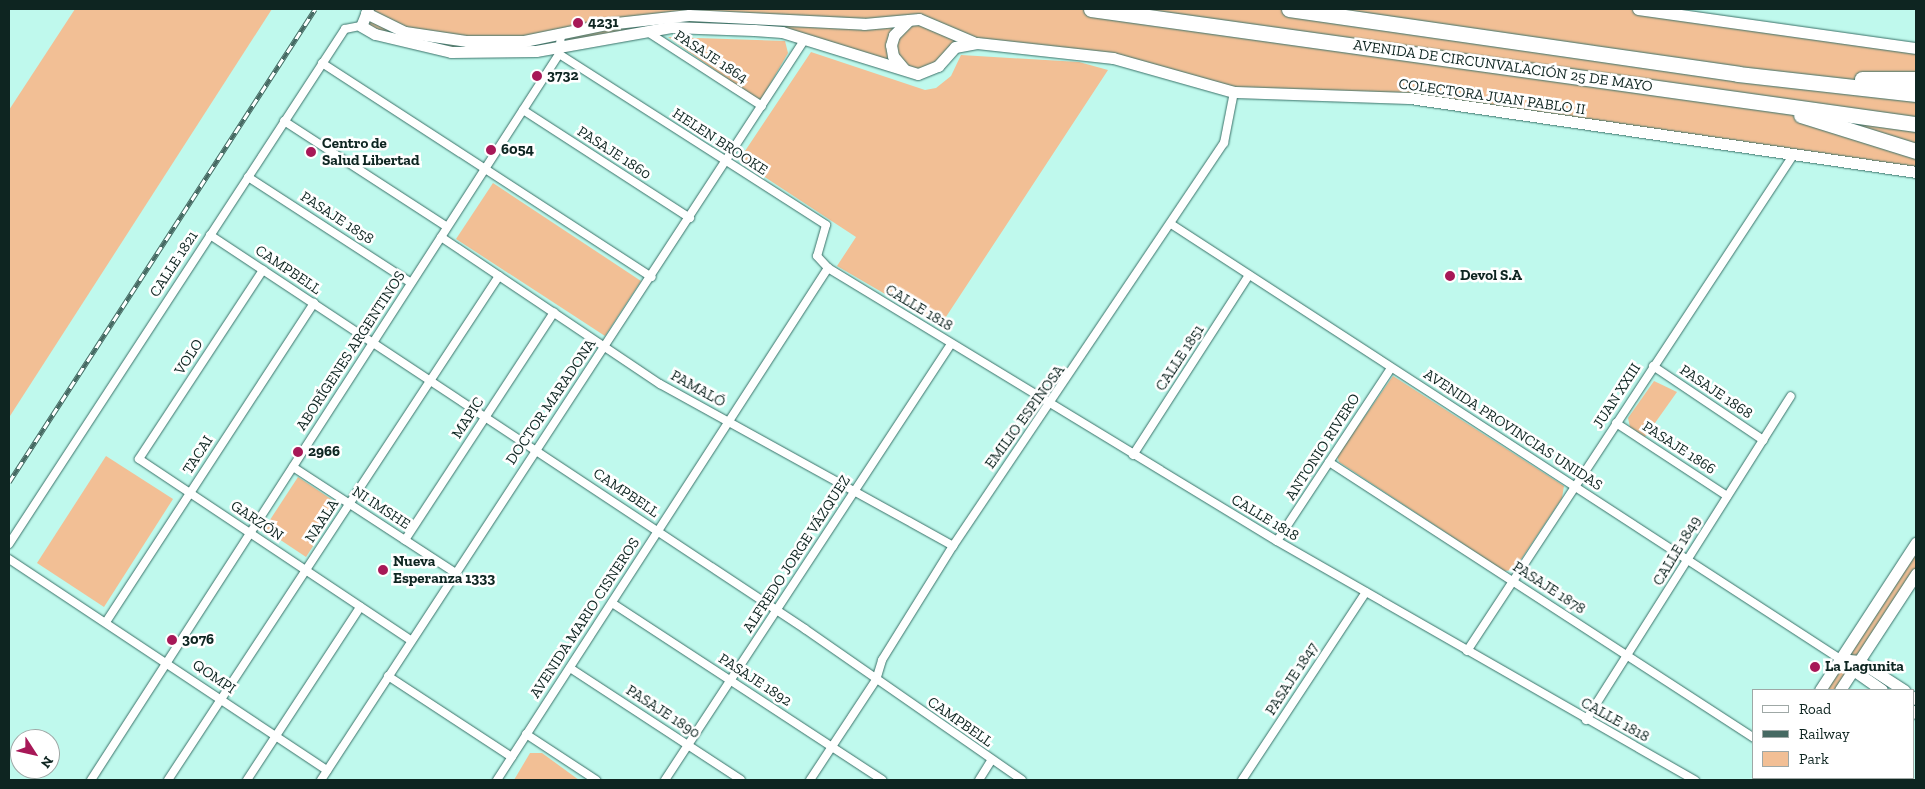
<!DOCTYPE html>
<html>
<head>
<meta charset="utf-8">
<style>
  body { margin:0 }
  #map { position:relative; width:1925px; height:789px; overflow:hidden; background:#bff9ed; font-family:"Zilla Slab",serif }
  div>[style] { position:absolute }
  .green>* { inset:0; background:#f2bf95 }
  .roads { filter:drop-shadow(0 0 1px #3a7168) drop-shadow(0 0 1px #3a7168) }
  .minor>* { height:8px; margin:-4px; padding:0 4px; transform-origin:4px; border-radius:4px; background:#fff }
  .secondary>* { height:11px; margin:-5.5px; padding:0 5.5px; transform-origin:5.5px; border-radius:5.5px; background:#fff }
  .motorway>* { height:15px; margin:-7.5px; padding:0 7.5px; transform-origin:7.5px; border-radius:7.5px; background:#fff }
  .rail>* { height:4.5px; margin-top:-2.25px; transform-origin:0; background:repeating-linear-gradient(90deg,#fff 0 8px,#466962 0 16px); box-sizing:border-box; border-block:1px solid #466962 }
  .dots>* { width:14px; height:14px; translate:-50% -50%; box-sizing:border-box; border:2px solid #fff; border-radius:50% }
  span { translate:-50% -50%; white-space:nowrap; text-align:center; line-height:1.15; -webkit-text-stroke:5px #fff; paint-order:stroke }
  .poi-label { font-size:15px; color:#0e2521; font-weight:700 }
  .left { translate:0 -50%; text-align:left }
  .street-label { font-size:15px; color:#0e2521 }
  .frame { position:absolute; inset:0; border:10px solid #0e2521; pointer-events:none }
  .legend { position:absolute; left:1752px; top:689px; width:162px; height:90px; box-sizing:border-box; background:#fff; border:1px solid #9fa8a6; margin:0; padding:6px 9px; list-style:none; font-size:15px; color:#0e2521 }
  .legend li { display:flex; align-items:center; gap:10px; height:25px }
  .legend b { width:25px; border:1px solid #9fa8a6 }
  .north { position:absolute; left:10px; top:729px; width:50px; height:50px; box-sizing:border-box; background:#fff; border:1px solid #9fa8a6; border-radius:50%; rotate:125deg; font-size:14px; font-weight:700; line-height:20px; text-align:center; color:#0e2521 }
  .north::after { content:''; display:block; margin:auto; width:18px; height:22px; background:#a71857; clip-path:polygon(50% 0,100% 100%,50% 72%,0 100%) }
</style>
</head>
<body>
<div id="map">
  <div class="green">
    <i style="clip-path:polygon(75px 9px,272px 9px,10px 416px,9px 110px)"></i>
    <i style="clip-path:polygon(368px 9px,1638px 9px,1916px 48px,1916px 172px,1410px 98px,1234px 92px,1113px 58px,964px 43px,929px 72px,782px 32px,699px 27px,560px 47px,451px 52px,361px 26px)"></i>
    <i style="clip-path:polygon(668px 37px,785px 41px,788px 53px,762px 98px,757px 100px)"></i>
    <i style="clip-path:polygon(811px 52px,925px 90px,936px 88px,951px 76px,961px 55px,1079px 62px,1108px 70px,940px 326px,837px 266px,856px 237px,739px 160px)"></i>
    <i style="clip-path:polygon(493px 183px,641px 281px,605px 336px,456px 239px)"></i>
    <i style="clip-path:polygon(1393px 376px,1564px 486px,1562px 498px,1514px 570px,1504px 571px,1339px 462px,1337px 456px)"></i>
    <i style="clip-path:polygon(1654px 381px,1677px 392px,1645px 437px,1630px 427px,1628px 418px)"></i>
    <i style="clip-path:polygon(106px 456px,173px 499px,104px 607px,37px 563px)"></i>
    <i style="clip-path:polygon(298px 477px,340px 505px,306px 557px,264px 529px)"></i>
    <i style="clip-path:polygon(1916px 543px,1916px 574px,1840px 690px,1820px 690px)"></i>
    <i style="clip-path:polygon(530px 753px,542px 753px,579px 780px,514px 780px)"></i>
  </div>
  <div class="roads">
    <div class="minor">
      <i style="left:646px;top:31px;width:138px;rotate:32.9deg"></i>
      <i style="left:559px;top:54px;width:317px;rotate:32.6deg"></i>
      <i style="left:826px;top:225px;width:32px;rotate:106deg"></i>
      <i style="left:817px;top:256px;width:16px;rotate:47deg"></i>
      <i style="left:828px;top:268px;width:525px;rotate:31.3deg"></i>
      <i style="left:1277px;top:541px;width:482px;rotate:29.8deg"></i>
      <i style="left:322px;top:63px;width:393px;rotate:33deg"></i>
      <i style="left:523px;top:110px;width:199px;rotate:32.9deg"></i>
      <i style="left:284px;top:121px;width:194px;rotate:33deg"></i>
      <i style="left:248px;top:177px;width:194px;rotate:33deg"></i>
      <i style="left:1171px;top:224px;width:798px;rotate:33.03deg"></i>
      <i style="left:210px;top:235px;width:714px;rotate:33.51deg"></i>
      <i style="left:805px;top:629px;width:264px;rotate:34.8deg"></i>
      <i style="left:441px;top:237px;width:264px;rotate:33.9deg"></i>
      <i style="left:660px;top:384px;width:335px;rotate:28.9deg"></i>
      <i style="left:263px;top:270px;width:226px;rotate:123.3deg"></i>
      <i style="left:139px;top:459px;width:326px;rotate:33.7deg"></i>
      <i style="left:1653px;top:366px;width:133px;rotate:33.9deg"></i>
      <i style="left:1616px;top:423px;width:133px;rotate:33.3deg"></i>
      <i style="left:1133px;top:455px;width:214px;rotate:-57.2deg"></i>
      <i style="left:1329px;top:462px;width:507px;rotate:33deg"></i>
      <i style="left:293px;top:467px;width:192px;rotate:33.1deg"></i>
      <i style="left:405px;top:540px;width:272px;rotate:-56.8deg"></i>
      <i style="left:1277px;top:541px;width:207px;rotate:-56.6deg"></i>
      <i style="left:9px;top:544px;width:615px;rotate:-56.88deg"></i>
      <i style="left:345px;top:29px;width:16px;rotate:-11deg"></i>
      <i style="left:9px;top:559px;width:382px;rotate:33.6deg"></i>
      <i style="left:612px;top:603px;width:323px;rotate:33.2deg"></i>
      <i style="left:106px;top:622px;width:381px;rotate:-56.9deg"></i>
      <i style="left:1467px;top:651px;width:591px;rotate:-56.66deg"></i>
      <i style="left:570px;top:668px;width:204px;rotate:33.2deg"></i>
      <i style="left:388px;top:676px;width:148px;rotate:33.2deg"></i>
      <i style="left:1586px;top:720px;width:383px;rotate:-57.7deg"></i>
      <i style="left:526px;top:734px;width:84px;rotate:33.3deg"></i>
      <i style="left:1880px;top:778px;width:4px;rotate:27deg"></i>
      <i style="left:91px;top:780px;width:864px;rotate:-57.19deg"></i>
      <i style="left:559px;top:54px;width:19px;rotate:-84deg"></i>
      <i style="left:168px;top:780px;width:603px;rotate:-56.71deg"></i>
      <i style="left:247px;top:780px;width:207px;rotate:-56.8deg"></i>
      <i style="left:321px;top:780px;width:885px;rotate:-56.85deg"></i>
      <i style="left:497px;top:780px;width:610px;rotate:-57.12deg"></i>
      <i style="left:665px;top:780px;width:521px;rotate:-56.74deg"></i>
      <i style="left:810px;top:780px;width:120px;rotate:-56.6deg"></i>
      <i style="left:876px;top:680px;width:21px;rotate:-73deg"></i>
      <i style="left:882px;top:660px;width:134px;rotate:-58.1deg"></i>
      <i style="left:953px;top:546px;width:486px;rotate:-56.1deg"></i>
      <i style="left:1224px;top:143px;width:52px;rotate:-78.9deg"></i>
      <i style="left:979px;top:780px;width:22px;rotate:-58deg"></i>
      <i style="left:1242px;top:780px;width:225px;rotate:-56.6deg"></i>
    </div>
    <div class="secondary">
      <i style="left:368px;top:9px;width:18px;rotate:112deg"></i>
      <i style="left:361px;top:26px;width:16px;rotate:30deg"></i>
      <i style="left:375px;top:34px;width:78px;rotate:13.3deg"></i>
      <i style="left:451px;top:52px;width:85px;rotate:-0.7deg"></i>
      <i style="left:536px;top:51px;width:137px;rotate:-10.1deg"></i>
      <i style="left:671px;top:27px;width:83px;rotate:2.1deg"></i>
      <i style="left:754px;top:30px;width:28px;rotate:4deg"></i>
      <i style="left:782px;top:32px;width:142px;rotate:17.2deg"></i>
      <i style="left:918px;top:74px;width:22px;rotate:-22deg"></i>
      <i style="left:938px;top:66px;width:25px;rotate:-48deg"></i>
      <i style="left:955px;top:47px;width:22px;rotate:-10deg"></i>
      <i style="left:977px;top:43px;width:137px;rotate:6.3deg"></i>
      <i style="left:1113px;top:58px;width:126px;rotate:15.7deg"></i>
      <i style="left:1234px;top:92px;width:176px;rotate:2deg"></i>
      <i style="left:1410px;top:98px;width:511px;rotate:8.32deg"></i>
      <i style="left:1638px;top:9px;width:281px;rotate:8deg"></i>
      <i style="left:366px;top:13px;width:43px;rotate:26deg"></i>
      <i style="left:405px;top:32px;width:63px;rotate:8.3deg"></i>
      <i style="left:467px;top:41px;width:57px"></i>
      <i style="left:524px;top:41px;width:85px;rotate:-11.6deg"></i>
      <i style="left:607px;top:24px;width:82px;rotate:-6.3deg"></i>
      <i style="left:689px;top:15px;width:175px;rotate:2.9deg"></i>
      <i style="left:864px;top:24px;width:55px;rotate:-5.2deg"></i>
      <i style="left:919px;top:19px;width:59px;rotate:23.1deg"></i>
      <i style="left:904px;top:69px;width:17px;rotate:-130deg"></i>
      <i style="left:893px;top:56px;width:11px;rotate:-100deg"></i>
      <i style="left:891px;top:45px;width:10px;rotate:-73deg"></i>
      <i style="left:894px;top:35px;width:20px;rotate:-45deg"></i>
      <i style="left:1840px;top:659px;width:19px;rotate:6deg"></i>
      <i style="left:1859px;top:661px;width:54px;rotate:32.8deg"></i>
      <i style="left:1849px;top:667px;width:40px;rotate:34.9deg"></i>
      <i style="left:1820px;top:690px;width:176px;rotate:-56.9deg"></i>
      <i style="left:1840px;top:690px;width:139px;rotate:-56.8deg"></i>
      <i style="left:1914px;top:697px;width:3px;rotate:45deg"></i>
      <i style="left:1914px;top:711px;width:3px;rotate:45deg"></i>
      <i style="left:1761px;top:780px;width:3px;rotate:-45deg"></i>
      <i style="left:1781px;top:780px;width:3px;rotate:-45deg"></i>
    </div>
    <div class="motorway">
      <i style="left:1091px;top:9px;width:833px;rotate:7.94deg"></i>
      <i style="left:1289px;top:9px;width:454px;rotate:8.2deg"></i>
      <i style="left:1738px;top:74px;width:179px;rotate:6.4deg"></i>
      <i style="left:1862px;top:79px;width:54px"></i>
      <i style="left:1801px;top:115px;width:121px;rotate:17.4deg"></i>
    </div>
  </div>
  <div class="rail">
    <i style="left:9px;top:482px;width:563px;rotate:-57.1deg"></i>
  </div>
  <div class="dots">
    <i style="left:578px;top:23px;background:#a71857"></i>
    <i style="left:537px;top:76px;background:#a71857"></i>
    <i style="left:491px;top:150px;background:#a71857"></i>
    <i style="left:311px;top:152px;background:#a71857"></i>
    <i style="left:1450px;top:276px;background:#a71857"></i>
    <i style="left:298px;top:452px;background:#a71857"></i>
    <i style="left:383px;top:570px;background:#a71857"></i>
    <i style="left:172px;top:640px;background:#a71857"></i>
    <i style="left:1815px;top:667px;background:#a71857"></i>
  </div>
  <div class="poi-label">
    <span class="left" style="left:588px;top:23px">4231</span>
    <span class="left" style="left:547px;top:76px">3732</span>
    <span class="left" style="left:322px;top:152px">Centro de<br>Salud Libertad</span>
    <span class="left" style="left:501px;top:150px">6054</span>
    <span class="left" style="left:1460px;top:276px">Devol S.A</span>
    <span class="left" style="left:308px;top:452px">2966</span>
    <span class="left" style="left:393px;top:570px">Nueva<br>Esperanza 1333</span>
    <span class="left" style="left:182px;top:640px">3076</span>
    <span class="left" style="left:1825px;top:667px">La Lagunita</span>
  </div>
  <div class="street-label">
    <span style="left:711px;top:57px;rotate:33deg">PASAJE 1864</span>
    <span style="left:1503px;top:66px;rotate:8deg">AVENIDA DE CIRCUNVALACIÓN 25 DE MAYO</span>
    <span style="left:1492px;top:97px;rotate:8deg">COLECTORA JUAN PABLO II</span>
    <span style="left:720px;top:142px;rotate:33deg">HELEN BROOKE</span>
    <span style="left:614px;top:153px;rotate:33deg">PASAJE 1860</span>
    <span style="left:337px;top:218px;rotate:33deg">PASAJE 1858</span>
    <span style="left:174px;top:264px;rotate:-57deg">CALLE 1821</span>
    <span style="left:288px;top:270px;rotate:34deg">CAMPBELL</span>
    <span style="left:919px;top:308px;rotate:31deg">CALLE 1818</span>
    <span style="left:351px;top:351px;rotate:-57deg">ABORÍGENES ARGENTINOS</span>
    <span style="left:189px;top:357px;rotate:-57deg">VOLO</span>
    <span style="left:1180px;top:358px;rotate:-57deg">CALLE 1851</span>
    <span style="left:698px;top:389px;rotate:29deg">PAMALÓ</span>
    <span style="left:1716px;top:392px;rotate:34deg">PASAJE 1868</span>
    <span style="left:1617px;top:396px;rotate:-57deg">JUAN XXIII</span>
    <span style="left:551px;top:402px;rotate:-56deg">DOCTOR MARADONA</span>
    <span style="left:1025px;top:417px;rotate:-54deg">EMILIO ESPINOSA</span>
    <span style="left:468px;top:418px;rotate:-57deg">MAPIC</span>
    <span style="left:1513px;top:430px;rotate:33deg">AVENIDA PROVINCIAS UNIDAS</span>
    <span style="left:1323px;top:447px;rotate:-57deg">ANTONIO RIVERO</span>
    <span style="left:1679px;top:448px;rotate:33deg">PASAJE 1866</span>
    <span style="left:198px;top:455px;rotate:-57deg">TACAI</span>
    <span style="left:626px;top:493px;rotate:34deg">CAMPBELL</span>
    <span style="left:381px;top:508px;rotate:33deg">NI IMSHE</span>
    <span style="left:1265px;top:518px;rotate:31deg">CALLE 1818</span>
    <span style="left:257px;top:521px;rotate:34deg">GARZÓN</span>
    <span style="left:322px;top:521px;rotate:-57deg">NAALA</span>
    <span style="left:1677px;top:551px;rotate:-59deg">CALLE 1849</span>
    <span style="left:797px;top:554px;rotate:-57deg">ALFREDO JORGE VÁZQUEZ</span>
    <span style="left:1549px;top:588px;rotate:33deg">PASAJE 1878</span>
    <span style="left:585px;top:618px;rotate:-57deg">AVENIDA MARIO CISNEROS</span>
    <span style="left:214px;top:677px;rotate:34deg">QOMPI</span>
    <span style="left:1292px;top:679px;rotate:-57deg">PASAJE 1847</span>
    <span style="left:755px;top:680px;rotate:33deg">PASAJE 1892</span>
    <span style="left:663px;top:712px;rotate:33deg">PASAJE 1890</span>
    <span style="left:1615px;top:720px;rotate:29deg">CALLE 1818</span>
    <span style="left:960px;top:722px;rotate:35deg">CAMPBELL</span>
  </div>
  <div class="frame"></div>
  <ul class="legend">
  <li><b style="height:6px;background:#fff"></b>Road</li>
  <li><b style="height:6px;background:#466962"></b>Railway</li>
  <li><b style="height:14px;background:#f2bf95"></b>Park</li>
  </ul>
  <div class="north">N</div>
</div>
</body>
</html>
